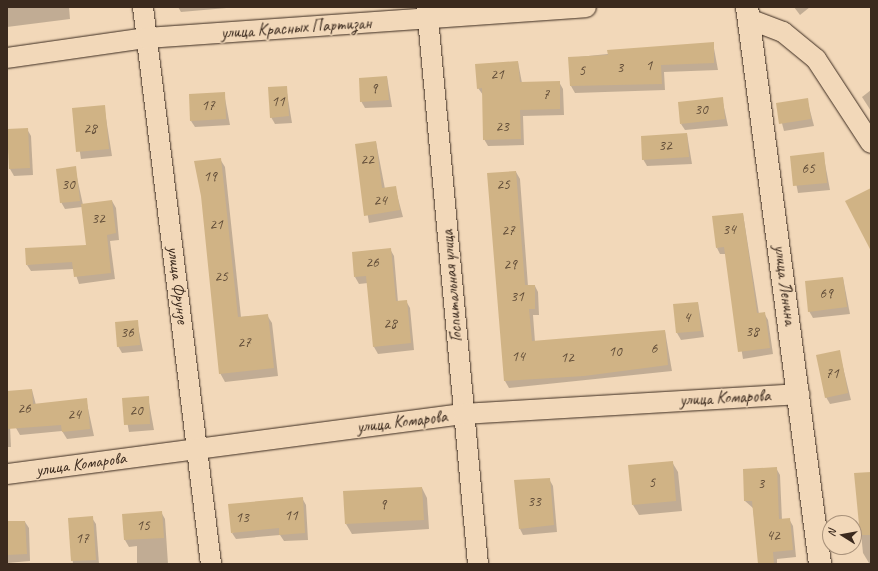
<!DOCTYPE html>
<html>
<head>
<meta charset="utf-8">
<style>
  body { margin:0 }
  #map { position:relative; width:878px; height:571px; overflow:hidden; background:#f2d8b9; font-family:Caveat,sans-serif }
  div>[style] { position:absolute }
  .shadow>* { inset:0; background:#0003 }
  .building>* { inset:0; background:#d0b385 }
  .roads { filter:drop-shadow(0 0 1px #3b2a1e) drop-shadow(0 0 1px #3b2a1e) }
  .minor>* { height:20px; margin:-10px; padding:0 10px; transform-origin:10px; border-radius:10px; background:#f2d8b9 }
  .tertiary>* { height:22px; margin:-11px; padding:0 11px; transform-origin:11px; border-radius:11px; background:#f2d8b9 }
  span { translate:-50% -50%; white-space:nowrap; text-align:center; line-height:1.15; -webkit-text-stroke:3px #f2d8b9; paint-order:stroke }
  .number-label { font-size:15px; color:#604c38 }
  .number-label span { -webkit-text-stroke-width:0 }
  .street-label { font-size:17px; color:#3b2a1e }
  .frame { position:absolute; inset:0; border:8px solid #3b2a1e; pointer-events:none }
  .north { position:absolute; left:822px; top:515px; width:40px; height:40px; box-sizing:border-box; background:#f2d8b9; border:1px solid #a9927b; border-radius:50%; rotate:281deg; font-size:11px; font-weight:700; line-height:16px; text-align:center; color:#3b2a1e }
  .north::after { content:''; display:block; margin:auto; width:14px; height:18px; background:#3b2a1e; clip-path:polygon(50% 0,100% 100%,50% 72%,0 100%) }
</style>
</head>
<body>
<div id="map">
  <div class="shadow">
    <i style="clip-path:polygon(7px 7px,69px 7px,70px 19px,7px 27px)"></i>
    <i style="clip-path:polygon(178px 7px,238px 7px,181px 12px)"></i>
    <i style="clip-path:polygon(794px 7px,810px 7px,800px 15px)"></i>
    <i style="clip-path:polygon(713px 43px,718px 70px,664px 72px,665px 90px,575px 93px,571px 86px,569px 58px)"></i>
    <i style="clip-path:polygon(518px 62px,522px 83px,559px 82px,563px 89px,564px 115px,523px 116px,524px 145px,488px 146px,484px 139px,483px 95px,478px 88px)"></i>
    <i style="clip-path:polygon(387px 77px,392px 107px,365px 108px,361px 101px)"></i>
    <i style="clip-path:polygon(286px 87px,292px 123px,275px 124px,271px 117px)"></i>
    <i style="clip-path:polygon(871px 90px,871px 111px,862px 97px)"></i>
    <i style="clip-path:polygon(224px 93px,230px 125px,195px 127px,191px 121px)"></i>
    <i style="clip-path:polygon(722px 98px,728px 126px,685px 130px,681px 124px)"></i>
    <i style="clip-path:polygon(807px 99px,814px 126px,784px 131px,777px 104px)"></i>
    <i style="clip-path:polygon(104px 106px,112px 156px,81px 159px,73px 109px)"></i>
    <i style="clip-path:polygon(27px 129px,31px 136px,33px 175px,14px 176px,10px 169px)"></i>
    <i style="clip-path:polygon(687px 134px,692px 164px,647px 166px,643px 159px)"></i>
    <i style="clip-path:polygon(376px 142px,385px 189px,395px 187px,403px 217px,369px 223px,356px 145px)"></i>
    <i style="clip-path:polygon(823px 153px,830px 190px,798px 193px,791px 157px)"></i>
    <i style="clip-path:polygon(220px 159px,225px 167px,241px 317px,267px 315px,272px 323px,278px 376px,225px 382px,220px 373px)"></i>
    <i style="clip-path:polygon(75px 168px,83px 205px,112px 201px,116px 208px,119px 240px,110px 241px,115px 279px,79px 284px,74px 269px,31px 271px,27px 265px,87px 246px,82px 207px,65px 209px,61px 202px)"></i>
    <i style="clip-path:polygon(516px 172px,520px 179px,528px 286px,535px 286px,538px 292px,539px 315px,533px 315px,535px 342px,665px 331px,672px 371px,509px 388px,505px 381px,488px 174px)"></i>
    <i style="clip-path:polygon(743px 214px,759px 314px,764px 313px,768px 320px,773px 354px,743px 359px,726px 254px,720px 254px,717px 248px)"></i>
    <i style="clip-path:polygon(390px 249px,394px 256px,398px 302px,406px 301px,410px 308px,414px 350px,378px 354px,374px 347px,368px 283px,359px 284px,355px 277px)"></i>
    <i style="clip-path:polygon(843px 278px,850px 314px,813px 318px,809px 311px)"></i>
    <i style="clip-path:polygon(698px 303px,704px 337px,681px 340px,677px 333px)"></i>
    <i style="clip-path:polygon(137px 321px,143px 351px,122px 353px,118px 346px)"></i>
    <i style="clip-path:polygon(839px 351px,851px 400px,830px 404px,826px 397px)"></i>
    <i style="clip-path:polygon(32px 390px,36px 405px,86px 399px,94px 436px,67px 439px,62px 431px,20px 435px,16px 428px)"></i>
    <i style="clip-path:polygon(148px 397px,154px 430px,129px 432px,123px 399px)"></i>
    <i style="clip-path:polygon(7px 421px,10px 426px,11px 447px,7px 447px)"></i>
    <i style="clip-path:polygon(672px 462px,678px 472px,682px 511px,639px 515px,633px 505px)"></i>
    <i style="clip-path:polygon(776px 468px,780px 475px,782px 520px,789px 519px,793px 526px,796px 557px,777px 559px,777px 564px,759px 564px,753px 508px,745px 501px,744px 470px)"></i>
    <i style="clip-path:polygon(871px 473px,871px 563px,869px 563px,863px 553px,855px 474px)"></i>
    <i style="clip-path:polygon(549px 479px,553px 486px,557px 532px,523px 535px,520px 529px)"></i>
    <i style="clip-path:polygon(422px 488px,427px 498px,429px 529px,352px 534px,346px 524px)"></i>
    <i style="clip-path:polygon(302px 498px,306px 505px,308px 540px,284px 541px,280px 535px,236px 539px,232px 533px)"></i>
    <i style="clip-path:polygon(161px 512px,165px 519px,168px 564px,137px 564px,137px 546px,129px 547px,125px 540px,123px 515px)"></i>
    <i style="clip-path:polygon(92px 518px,96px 524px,99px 564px,73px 564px,69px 519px)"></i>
    <i style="clip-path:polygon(25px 522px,29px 528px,30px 561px,7px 563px,7px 524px)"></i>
  </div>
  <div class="building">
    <i style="clip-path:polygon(714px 42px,714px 63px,661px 65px,662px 84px,570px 86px,568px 57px,608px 55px,607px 50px)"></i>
    <i style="clip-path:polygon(518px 61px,520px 82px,560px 81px,560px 109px,520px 110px,521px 139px,483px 140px,482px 88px,477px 89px,475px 64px)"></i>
    <i style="clip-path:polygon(387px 76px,389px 100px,360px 102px,359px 78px)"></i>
    <i style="clip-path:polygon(287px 86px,289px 116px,270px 118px,268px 87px)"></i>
    <i style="clip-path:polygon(225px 92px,226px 119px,190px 121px,189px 94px)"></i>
    <i style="clip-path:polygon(723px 97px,725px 119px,680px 124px,678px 102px)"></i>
    <i style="clip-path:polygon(808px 98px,811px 119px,779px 124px,776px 103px)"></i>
    <i style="clip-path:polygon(105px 105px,109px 149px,76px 152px,72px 108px)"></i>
    <i style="clip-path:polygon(28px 128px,30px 168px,9px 169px,7px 129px)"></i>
    <i style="clip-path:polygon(687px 133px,689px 157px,642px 160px,641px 136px)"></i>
    <i style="clip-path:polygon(376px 141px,382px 188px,396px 186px,400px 210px,364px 216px,355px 144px)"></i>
    <i style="clip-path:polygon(824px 152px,827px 183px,793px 186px,790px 156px)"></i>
    <i style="clip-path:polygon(221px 158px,238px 317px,268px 314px,274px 368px,219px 374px,201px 196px,194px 161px)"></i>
    <i style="clip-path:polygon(76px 166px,80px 201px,60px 203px,56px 169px)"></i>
    <i style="clip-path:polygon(516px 171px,525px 285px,535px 285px,535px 309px,529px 309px,532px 341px,665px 330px,668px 365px,584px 376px,504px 381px,487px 173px)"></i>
    <i style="clip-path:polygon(871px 188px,871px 251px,845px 201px)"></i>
    <i style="clip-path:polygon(112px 200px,116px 233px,107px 235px,111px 273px,74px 277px,72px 262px,26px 265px,25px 248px,86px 245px,81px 204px)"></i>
    <i style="clip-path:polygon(743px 213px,757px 313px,765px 312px,770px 348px,738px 352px,724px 247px,716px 248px,712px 216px)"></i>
    <i style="clip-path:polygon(391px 248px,396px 301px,407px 300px,411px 343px,373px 347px,366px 276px,354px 277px,352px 252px)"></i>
    <i style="clip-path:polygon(843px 277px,847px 307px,808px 312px,805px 281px)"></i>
    <i style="clip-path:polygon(698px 302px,701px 331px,676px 333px,673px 304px)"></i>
    <i style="clip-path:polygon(138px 320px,140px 345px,117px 347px,115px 322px)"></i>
    <i style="clip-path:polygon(840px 350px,848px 393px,825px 398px,816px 355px)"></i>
    <i style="clip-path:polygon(32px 389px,33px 404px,87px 398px,90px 429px,62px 432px,61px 425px,7px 429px,7px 391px)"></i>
    <i style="clip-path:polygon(149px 396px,150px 424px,124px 425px,122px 398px)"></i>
    <i style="clip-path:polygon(673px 461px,676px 501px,632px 505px,628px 465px)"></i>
    <i style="clip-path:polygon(777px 467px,779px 519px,790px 518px,793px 550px,773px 552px,774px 564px,758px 564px,752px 501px,744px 501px,743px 469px)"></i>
    <i style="clip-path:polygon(871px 472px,871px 535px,860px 535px,854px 473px)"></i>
    <i style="clip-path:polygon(550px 478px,554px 525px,519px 529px,514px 480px)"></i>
    <i style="clip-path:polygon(422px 487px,424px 520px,345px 524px,343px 491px)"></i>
    <i style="clip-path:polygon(303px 497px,305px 533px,279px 535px,279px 528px,231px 533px,228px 504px)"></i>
    <i style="clip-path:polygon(162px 511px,164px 538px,124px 540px,122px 514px)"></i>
    <i style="clip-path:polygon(93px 516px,96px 560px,71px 561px,68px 518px)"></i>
    <i style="clip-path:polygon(7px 521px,25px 521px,27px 554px,7px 555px)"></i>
  </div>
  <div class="roads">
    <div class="minor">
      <i style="left:143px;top:7px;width:561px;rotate:83.04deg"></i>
      <i style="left:427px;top:7px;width:559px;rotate:84.77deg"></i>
      <i style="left:749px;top:19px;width:36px;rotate:21deg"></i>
      <i style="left:783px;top:32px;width:43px;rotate:39.3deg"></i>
      <i style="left:816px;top:59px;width:100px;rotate:56.8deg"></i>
      <i style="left:7px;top:58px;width:140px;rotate:-8.2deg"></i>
      <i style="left:146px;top:38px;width:441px;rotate:-4deg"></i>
      <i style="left:7px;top:474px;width:461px;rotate:-7.5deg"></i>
      <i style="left:464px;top:414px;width:336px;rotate:-3.4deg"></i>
    </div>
    <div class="tertiary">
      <i style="left:747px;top:7px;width:562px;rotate:82.53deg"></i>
    </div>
  </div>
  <div class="number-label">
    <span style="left:649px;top:66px">1</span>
    <span style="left:620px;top:68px">3</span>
    <span style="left:582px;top:71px">5</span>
    <span style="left:497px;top:75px">21</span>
    <span style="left:374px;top:89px">9</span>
    <span style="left:546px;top:95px">7</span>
    <span style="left:278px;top:102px">11</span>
    <span style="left:208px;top:106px">17</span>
    <span style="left:701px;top:110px">30</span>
    <span style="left:502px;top:127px">23</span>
    <span style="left:90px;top:129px">28</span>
    <span style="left:665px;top:146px">32</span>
    <span style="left:367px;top:160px">22</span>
    <span style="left:808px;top:169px">65</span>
    <span style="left:210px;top:177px">19</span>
    <span style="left:68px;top:185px">30</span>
    <span style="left:503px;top:185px">25</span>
    <span style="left:380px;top:201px">24</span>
    <span style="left:98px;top:219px">32</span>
    <span style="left:216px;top:225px">21</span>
    <span style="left:729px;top:230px">34</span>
    <span style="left:508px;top:231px">27</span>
    <span style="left:372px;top:263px">26</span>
    <span style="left:510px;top:265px">29</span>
    <span style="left:221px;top:277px">25</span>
    <span style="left:826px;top:294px">69</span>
    <span style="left:517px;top:297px">31</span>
    <span style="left:687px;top:318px">4</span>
    <span style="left:390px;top:324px">28</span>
    <span style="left:752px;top:332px">38</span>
    <span style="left:127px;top:333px">36</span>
    <span style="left:244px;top:343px">27</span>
    <span style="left:654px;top:349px">6</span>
    <span style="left:615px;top:352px">10</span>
    <span style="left:518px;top:357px">14</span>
    <span style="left:567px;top:358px">12</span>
    <span style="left:832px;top:374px">71</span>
    <span style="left:24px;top:409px">26</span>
    <span style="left:136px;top:411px">20</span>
    <span style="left:74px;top:415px">24</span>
    <span style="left:652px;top:483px">5</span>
    <span style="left:761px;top:484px">3</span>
    <span style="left:534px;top:502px">33</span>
    <span style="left:383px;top:505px">9</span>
    <span style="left:291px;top:516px">11</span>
    <span style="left:242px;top:518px">13</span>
    <span style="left:143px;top:526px">15</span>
    <span style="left:773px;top:536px">42</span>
    <span style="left:82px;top:539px">17</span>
  </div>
  <div class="street-label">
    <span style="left:296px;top:28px;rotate:-4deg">улица Красных Партизан</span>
    <span style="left:178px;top:285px;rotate:83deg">улица Фрунзе</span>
    <span style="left:785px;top:285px;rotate:82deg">улица Ленина</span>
    <span style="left:452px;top:286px;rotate:-95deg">Госпитальная улица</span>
    <span style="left:725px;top:398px;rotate:-3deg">улица Комарова</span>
    <span style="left:402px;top:422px;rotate:-7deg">улица Комарова</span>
    <span style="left:81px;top:464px;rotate:-8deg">улица Комарова</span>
  </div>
  <div class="frame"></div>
  <div class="north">N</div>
</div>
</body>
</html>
